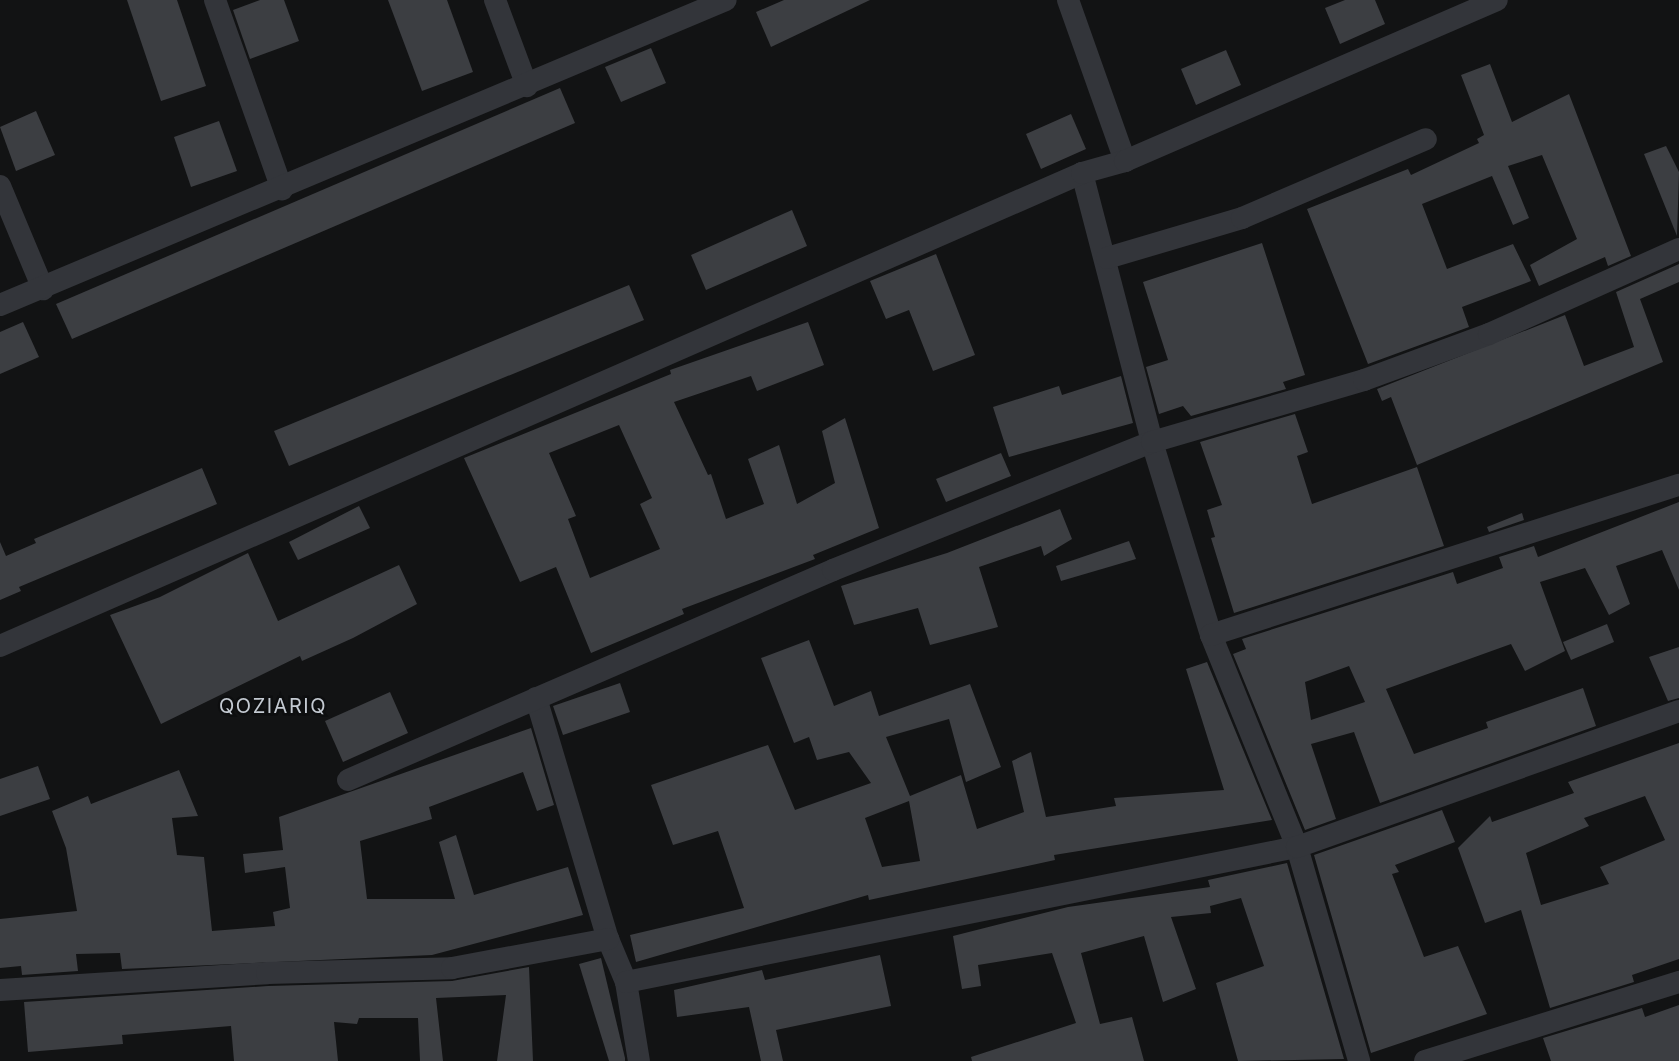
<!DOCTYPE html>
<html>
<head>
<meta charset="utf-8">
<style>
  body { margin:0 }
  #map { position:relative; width:1679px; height:1061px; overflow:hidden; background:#121314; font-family:Inter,sans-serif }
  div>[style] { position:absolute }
  .building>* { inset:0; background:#3c3e42 }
  .minor>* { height:22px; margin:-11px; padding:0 11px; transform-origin:11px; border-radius:11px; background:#33353a }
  span { translate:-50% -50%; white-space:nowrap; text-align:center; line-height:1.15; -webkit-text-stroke:5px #0d0e0f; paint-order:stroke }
  .quarter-label { font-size:20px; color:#c4cad2; letter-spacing:1.5px }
</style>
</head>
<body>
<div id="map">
  <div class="building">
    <i style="clip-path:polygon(127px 0,177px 0,206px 86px,161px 101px)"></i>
    <i style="clip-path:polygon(260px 0,284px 0,299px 41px,250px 59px,233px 10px)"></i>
    <i style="clip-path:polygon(388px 0,447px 0,473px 72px,422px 91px)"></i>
    <i style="clip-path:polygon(784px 0,870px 0,771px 47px,756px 12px)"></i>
    <i style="clip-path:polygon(1345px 0,1375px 0,1385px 24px,1340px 44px,1325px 8px)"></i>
    <i style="clip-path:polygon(651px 48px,666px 83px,621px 102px,605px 67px)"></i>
    <i style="clip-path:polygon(1226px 50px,1241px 85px,1196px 105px,1181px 69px)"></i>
    <i style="clip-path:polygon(1490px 64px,1512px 122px,1569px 94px,1631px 256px,1608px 266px,1605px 257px,1539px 286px,1530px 265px,1577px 239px,1542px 155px,1508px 166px,1529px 218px,1513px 225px,1492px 176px,1422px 204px,1447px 269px,1513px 244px,1531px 281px,1462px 307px,1469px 327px,1368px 364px,1307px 209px,1408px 169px,1411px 175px,1479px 143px,1477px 139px,1484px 135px,1461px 75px)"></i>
    <i style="clip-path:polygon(560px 88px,575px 123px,72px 339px,56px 304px)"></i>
    <i style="clip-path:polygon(36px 111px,55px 155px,16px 171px,0 127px)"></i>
    <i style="clip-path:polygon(1071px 114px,1086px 149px,1041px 169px,1026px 134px)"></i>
    <i style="clip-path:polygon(219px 121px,237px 171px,191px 187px,174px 137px)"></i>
    <i style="clip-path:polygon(1666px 146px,1679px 172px,1677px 236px,1644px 154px)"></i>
    <i style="clip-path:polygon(792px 210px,807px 246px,706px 290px,691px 255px)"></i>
    <i style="clip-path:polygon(1262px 243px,1305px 375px,1283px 382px,1286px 389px,1191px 416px,1183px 406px,1159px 414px,1146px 367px,1168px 360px,1143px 282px)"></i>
    <i style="clip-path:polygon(936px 254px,975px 355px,933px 371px,909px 310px,886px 319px,870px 281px)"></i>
    <i style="clip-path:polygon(1679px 264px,1679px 282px,1640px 299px,1663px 362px,1417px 465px,1391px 397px,1382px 401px,1377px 389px,1565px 315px,1584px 366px,1634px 347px,1616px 292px)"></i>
    <i style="clip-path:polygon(629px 285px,644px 320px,289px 466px,274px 431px)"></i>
    <i style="clip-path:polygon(23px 322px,39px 357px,0 374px,0 332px)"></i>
    <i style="clip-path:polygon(evenodd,808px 322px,824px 365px,757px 391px,751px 376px,674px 402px,708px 475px,711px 474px,726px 519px,764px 504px,748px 459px,779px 445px,797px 504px,835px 483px,822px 431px,845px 418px,879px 528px,813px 555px,815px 559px,682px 609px,684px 614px,591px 653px,556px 567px,520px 582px,464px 458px,671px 374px,670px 370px,808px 322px,619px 425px,652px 498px,640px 504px,660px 549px,590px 578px,568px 519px,576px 516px,549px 453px,619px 425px)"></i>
    <i style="clip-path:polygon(1121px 376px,1133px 423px,1009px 457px,993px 407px,1059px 386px,1062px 395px)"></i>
    <i style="clip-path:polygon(1295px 414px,1308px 452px,1297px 456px,1312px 504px,1417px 467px,1444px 546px,1234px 613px,1211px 538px,1215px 537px,1207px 510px,1222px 505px,1200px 442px)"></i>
    <i style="clip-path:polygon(1001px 453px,1011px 476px,946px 502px,936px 479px)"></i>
    <i style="clip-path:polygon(202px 468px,217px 504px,19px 587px,21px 591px,0 600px,0 542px,6px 556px,36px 543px,34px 539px)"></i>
    <i style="clip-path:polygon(evenodd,1679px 502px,1679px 590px,1662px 550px,1616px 566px,1630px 604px,1609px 615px,1585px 568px,1540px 582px,1565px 651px,1525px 671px,1511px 644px,1386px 689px,1414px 754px,1488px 728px,1486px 722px,1583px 688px,1596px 726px,1380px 803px,1354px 732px,1311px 744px,1336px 819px,1305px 830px,1233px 654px,1246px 649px,1242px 639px,1453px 572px,1457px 584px,1503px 568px,1499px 557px,1534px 546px,1538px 557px,1679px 502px,1349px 666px,1365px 702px,1311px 720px,1305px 682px,1349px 666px)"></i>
    <i style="clip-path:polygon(359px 506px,370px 528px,298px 560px,289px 542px)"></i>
    <i style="clip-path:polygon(1060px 509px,1072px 539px,1044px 556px,1041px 546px,979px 567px,998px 627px,930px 645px,918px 608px,854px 625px,841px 586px,947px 553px)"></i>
    <i style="clip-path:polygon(1522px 513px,1524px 520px,1489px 532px,1487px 527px)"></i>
    <i style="clip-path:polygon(1129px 541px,1136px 559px,1061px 581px,1056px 566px)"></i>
    <i style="clip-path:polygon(248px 553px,278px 621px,399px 565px,417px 604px,353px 638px,302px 661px,300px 656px,161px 724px,110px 615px,160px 597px)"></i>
    <i style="clip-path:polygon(1607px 624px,1614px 642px,1571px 660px,1563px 642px)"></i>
    <i style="clip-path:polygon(evenodd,809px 640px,834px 706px,871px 691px,879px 716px,970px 684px,1001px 767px,966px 782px,949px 719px,886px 737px,910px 796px,961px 775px,977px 829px,1024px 812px,1012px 761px,1031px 752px,1046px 817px,1116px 806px,1114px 798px,1224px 790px,1186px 669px,1207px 662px,1272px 820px,1054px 855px,1055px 860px,869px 900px,868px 895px,636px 962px,630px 935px,744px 908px,718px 831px,673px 845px,651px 785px,768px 745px,795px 810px,871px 783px,849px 752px,817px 760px,809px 737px,794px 743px,761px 658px,809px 640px,909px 801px,920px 861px,882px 867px,865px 818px,909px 801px)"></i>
    <i style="clip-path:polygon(1679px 647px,1679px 698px,1668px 701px,1649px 657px)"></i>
    <i style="clip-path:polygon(620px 683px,630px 712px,563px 735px,553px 706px)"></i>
    <i style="clip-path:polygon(390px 692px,408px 733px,343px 762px,325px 721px)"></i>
    <i style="clip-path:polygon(531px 728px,554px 805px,537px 811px,523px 772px,429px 807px,432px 819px,360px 841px,367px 899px,455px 899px,439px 842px,456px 835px,474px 895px,568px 867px,583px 915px,432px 955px,122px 969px,120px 953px,76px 954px,78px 971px,22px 975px,21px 966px,0 968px,0 919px,77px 911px,66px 848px,52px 811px,88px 796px,91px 804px,179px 770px,198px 816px,172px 818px,177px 855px,204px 857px,212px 931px,275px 926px,273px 912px,290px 908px,285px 867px,245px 873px,243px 854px,283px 850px,279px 817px)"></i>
    <i style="clip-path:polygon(evenodd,1679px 743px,1679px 959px,1632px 975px,1634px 982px,1550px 1008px,1521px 910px,1485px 923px,1458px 848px,1490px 816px,1492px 822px,1574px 793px,1568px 782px,1679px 743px,1645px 796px,1665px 840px,1600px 867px,1609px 884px,1541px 905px,1526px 853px,1589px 826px,1584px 818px,1645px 796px)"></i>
    <i style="clip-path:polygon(38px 766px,50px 799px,0 816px,0 779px)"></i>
    <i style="clip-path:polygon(1442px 810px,1455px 842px,1395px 865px,1399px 872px,1392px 874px,1424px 957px,1458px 946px,1487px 1014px,1371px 1053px,1314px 855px)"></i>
    <i style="clip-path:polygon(1287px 863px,1344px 1059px,1238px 1061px,1216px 983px,1264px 966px,1241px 898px,1210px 906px,1211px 913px,1171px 917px,1196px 989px,1163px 1002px,1144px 936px,1081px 953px,1100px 1024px,1132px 1017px,1144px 1061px,972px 1061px,971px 1057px,1076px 1023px,1052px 953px,978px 965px,981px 986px,962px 989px,953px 936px,1068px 907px,1210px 887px,1208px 880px)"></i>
    <i style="clip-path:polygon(880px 955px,891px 1006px,776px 1030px,783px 1061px,761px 1061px,749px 1007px,677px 1017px,674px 990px,762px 970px,765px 980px)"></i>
    <i style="clip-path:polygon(601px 958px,625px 1058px,625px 1061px,609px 1061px,579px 964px)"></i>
    <i style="clip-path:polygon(529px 967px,533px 1061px,497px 1061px,506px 995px,436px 998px,443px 1061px,420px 1061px,418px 1018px,359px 1018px,357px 1024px,334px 1022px,338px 1061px,234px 1061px,231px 1026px,122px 1035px,123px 1044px,28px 1052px,24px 1002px,268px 986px,452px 981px)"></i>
    <i style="clip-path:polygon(1679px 1005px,1679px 1061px,1551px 1061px,1543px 1038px,1642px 1008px,1645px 1017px)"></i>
  </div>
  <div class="minor">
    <i style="left:215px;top:0;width:201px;rotate:70.5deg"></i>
    <i style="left:495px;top:0;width:92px;rotate:69.6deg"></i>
    <i style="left:1068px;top:0;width:171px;rotate:70.5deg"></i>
    <i style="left:1082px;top:173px;width:278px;rotate:75.4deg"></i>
    <i style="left:1152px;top:442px;width:202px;rotate:73deg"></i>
    <i style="left:1211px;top:635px;width:229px;rotate:67.9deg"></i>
    <i style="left:1297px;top:847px;width:223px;rotate:73.8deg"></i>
    <i style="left:0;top:186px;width:112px;rotate:67.3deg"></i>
    <i style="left:1107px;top:258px;width:141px;rotate:-16.5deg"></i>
    <i style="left:1242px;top:218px;width:200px;rotate:-23.2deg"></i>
    <i style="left:0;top:305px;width:787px;rotate:-22.79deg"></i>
    <i style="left:1211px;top:635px;width:491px;rotate:-17.8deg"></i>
    <i style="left:0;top:646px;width:1181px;rotate:-23.61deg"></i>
    <i style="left:1082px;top:173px;width:45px;rotate:-15.6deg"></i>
    <i style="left:1125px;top:161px;width:405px;rotate:-23.4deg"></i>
    <i style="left:536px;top:698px;width:252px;rotate:73.4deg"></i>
    <i style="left:608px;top:939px;width:47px;rotate:67.3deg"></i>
    <i style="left:626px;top:982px;width:80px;rotate:80.7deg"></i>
    <i style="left:348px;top:780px;width:529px;rotate:-23.41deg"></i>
    <i style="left:833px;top:570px;width:344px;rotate:-21.9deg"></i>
    <i style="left:1152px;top:442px;width:221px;rotate:-16.3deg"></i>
    <i style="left:1364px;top:380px;width:133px;rotate:-20.2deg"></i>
    <i style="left:1489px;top:334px;width:208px;rotate:-24.1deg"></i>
    <i style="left:626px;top:982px;width:684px;rotate:-11.38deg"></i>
    <i style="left:1297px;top:847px;width:405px;rotate:-19.6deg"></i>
    <i style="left:0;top:990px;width:268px;rotate:-3.6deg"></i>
    <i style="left:267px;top:973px;width:185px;rotate:-1.5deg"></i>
    <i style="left:452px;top:968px;width:159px;rotate:-10.5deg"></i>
    <i style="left:1425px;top:1061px;width:266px;rotate:-17.3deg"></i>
  </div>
  <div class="quarter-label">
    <span style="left:273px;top:706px">QOZIARIQ</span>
  </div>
</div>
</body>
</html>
